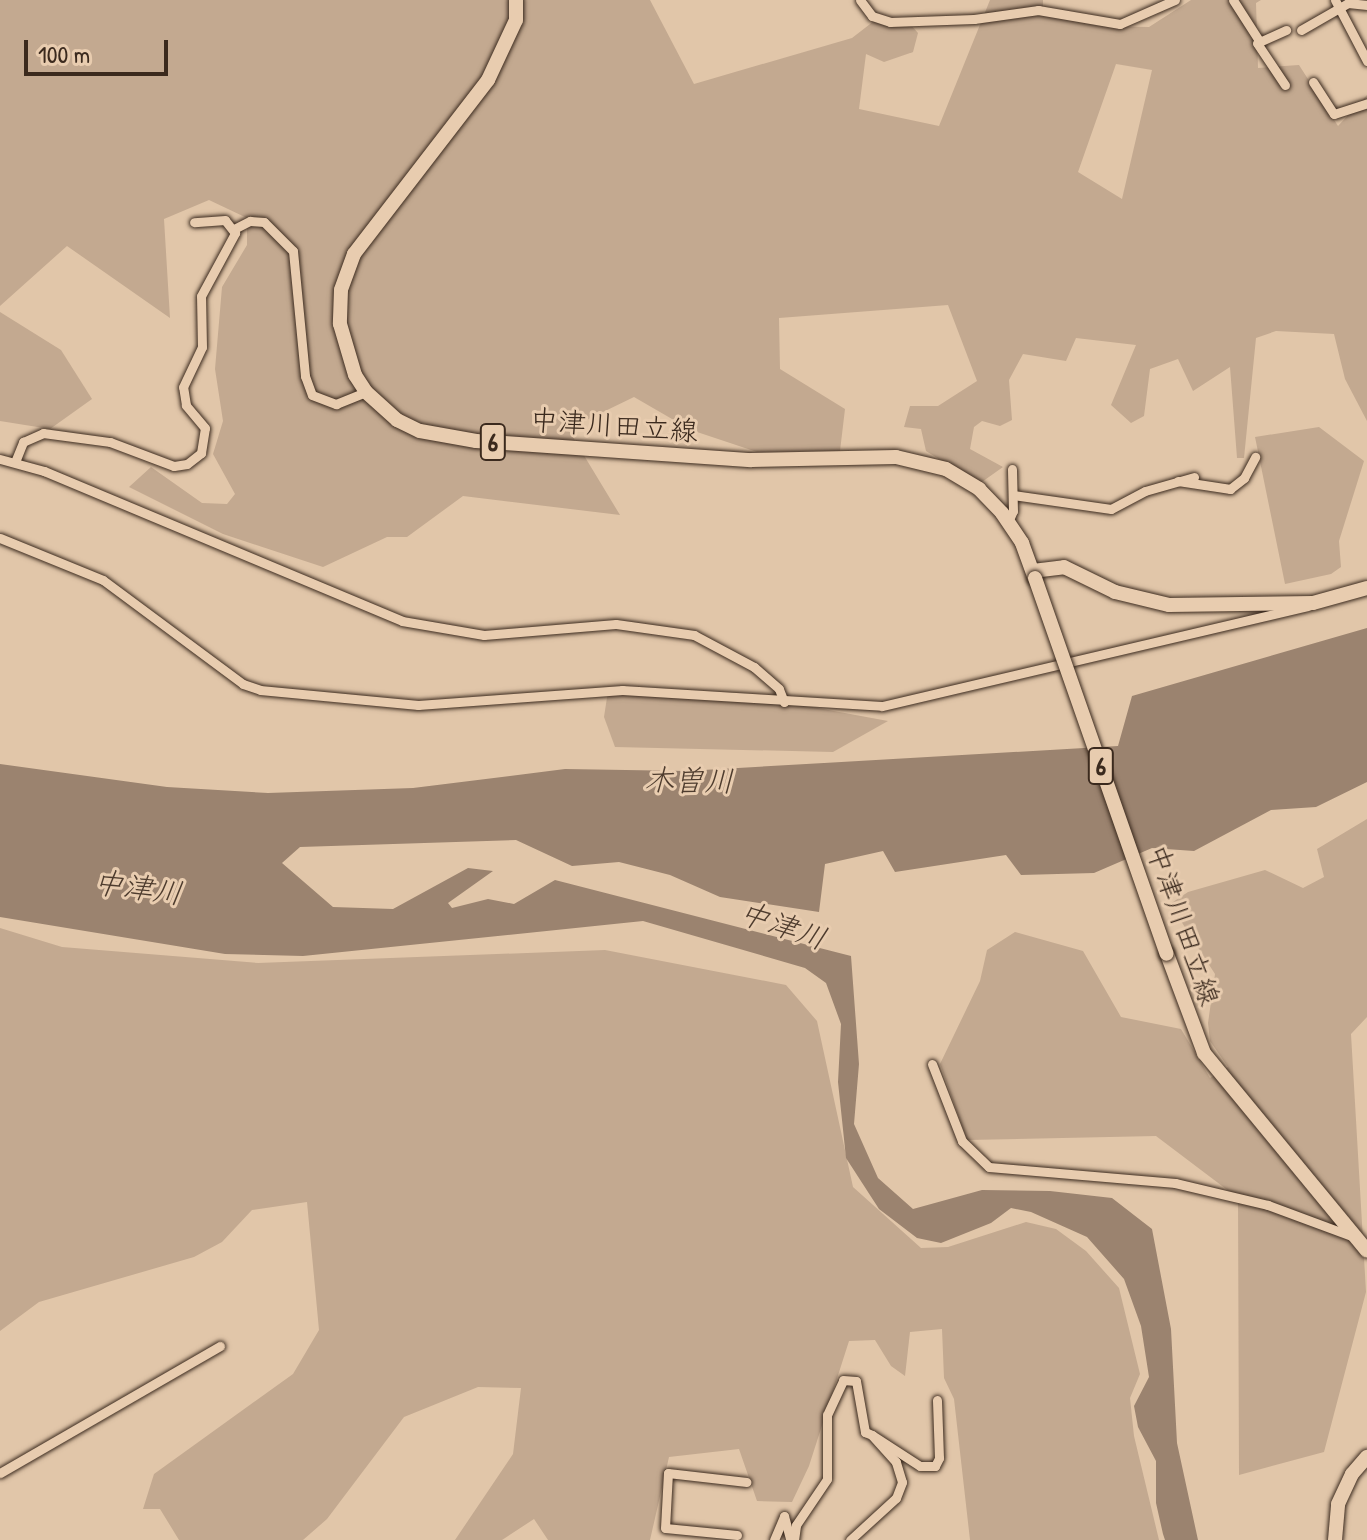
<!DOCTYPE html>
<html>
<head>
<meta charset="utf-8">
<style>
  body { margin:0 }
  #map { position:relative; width:1367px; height:1540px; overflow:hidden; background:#e1c6a9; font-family:"Patrick Hand","Klee One",sans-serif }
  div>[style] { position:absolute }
  .green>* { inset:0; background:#c3a990 }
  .water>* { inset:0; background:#9b836f }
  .roads { filter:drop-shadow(0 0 2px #3b2a1e) drop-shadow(0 0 2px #3b2a1e) }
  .street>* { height:9px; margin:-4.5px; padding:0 4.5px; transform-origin:4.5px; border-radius:4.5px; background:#e8ccaf }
  .secondary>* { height:14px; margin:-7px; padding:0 7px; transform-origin:7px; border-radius:7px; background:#e8ccaf }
  .primary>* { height:14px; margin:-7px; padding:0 7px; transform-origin:7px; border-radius:7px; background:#e8ccaf }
  .bridges { filter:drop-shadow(0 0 2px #3b2a1e) drop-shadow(0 0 2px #3b2a1e) }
  .primary-bridge>* { height:14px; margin:-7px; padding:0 7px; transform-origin:7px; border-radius:7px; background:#e8ccaf }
  span { translate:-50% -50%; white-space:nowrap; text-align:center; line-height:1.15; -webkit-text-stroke:6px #e8ccaf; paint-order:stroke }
  .shield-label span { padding:2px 6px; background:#e8ccaf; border:2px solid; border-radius:6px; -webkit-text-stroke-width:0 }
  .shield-label { font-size:26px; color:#3b2a1e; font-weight:700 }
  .street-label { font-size:28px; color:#3b2a1e }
  .water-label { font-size:30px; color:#4e3c2e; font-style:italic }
  .scale { position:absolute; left:24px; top:40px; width:144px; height:36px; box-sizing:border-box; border:4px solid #3b2a1e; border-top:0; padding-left:10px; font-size:24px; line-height:28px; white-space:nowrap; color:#3b2a1e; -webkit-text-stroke:6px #e8ccaf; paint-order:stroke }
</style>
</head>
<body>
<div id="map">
  <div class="green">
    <i style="clip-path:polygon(evenodd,0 0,650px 0,694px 84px,852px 38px,874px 21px,910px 24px,918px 33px,913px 52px,884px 62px,866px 54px,859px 109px,939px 126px,990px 0,1043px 0,1043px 15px,1099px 26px,1149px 27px,1191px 0,1261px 0,1256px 3px,1258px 68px,1299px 65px,1338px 126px,1367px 95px,1367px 421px,1345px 379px,1334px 334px,1276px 331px,1256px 338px,1244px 458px,1237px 458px,1230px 367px,1193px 391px,1178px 359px,1150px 369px,1144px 416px,1131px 423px,1111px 405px,1136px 345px,1076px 338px,1066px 361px,1023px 354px,1009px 380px,1012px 420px,1000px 426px,982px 421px,974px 427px,970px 449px,1003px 467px,979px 484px,926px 451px,921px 429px,904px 427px,910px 406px,938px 406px,977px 381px,948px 305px,779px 318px,780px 369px,845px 409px,840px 451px,757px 452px,691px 430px,634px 397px,568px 429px,620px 515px,463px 496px,407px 537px,387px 537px,323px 567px,223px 534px,129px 487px,151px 467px,202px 503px,227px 504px,235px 494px,213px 454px,223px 421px,215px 369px,222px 287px,247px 245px,247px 218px,209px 200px,164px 219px,170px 318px,67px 246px,0 306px,0 0,1116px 64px,1152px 70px,1122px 199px,1078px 172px,1116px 64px)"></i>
    <i style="clip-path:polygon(0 312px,61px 350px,92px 399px,50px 429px,0 421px)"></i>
    <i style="clip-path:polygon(1319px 427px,1364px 461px,1339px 541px,1341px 567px,1331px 574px,1285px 584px,1255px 437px)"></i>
    <i style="clip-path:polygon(608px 691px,730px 692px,888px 721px,833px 752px,615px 747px,604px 717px)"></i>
    <i style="clip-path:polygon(1367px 819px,1367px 1017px,1351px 1034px,1366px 1292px,1324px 1452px,1239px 1475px,1238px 1198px,1156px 1136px,967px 1140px,940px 1064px,980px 981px,987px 950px,1015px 932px,1083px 951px,1121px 1017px,1181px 1029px,1210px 1078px,1228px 1067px,1210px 1041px,1208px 1023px,1215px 974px,1170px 904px,1188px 892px,1265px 870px,1303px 888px,1324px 877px,1317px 849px)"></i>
    <i style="clip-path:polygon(0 928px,62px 947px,258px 963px,605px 950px,786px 985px,817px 1021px,853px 1187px,921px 1248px,948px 1247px,1026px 1222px,1056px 1229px,1086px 1251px,1119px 1288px,1140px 1374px,1130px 1398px,1134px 1436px,1159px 1540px,970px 1540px,954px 1399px,944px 1378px,942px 1329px,910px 1332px,905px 1376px,891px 1366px,875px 1340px,849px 1341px,809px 1466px,792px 1502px,757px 1501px,739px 1449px,669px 1457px,650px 1540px,548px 1540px,534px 1519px,502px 1540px,455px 1540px,513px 1454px,521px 1388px,478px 1387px,404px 1417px,327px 1519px,303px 1540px,179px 1540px,160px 1509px,143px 1509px,154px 1474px,293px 1374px,319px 1330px,307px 1202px,252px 1210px,222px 1242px,194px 1257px,39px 1302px,0 1331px)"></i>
  </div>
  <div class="water">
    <i style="clip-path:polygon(1367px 628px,1367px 782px,1316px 807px,1271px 810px,1194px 851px,1152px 848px,1094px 873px,1021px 875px,1006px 855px,895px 872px,883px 851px,825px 864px,819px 912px,720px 897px,670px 875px,619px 862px,572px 866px,516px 840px,300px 847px,282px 863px,333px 907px,393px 909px,468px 868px,493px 871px,448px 903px,452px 908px,488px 899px,514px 904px,555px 880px,851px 956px,859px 1064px,854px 1124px,878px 1178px,913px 1209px,982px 1190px,1050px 1191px,1112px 1198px,1152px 1229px,1171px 1329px,1177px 1443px,1198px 1540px,1165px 1540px,1163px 1534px,1156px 1503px,1156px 1461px,1138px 1427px,1134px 1406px,1149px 1377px,1141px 1326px,1124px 1279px,1087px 1237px,1031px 1212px,1011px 1208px,991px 1223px,941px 1243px,917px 1238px,879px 1209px,846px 1158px,838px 1082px,841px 1024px,826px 983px,805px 968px,643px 921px,303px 956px,225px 954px,0 917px,0 764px,167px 787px,268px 793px,413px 788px,565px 769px,686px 771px,1118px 746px,1132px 696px)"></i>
  </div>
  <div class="roads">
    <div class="street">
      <i style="left:860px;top:0;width:20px;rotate:53deg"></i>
      <i style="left:872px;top:16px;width:19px;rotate:18deg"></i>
      <i style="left:890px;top:22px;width:84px;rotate:-2deg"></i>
      <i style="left:974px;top:19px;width:65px;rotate:-8deg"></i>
      <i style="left:1038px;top:10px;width:83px;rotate:9.7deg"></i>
      <i style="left:1120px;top:24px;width:60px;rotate:-23.6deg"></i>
      <i style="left:1233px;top:0;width:50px;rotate:57.3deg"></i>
      <i style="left:1335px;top:0;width:69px;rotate:62.3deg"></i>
      <i style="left:1301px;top:30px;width:54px;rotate:-29.9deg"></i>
      <i style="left:1348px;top:3px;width:19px;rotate:6deg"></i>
      <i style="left:1313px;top:82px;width:38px;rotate:57deg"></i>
      <i style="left:1334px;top:114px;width:35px;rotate:-18deg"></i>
      <i style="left:1285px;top:85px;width:50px;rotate:-123.7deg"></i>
      <i style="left:1257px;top:43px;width:32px;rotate:-24deg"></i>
      <i style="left:234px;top:229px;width:18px;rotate:-27deg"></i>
      <i style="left:250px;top:221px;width:14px;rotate:4deg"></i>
      <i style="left:264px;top:222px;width:41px;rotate:45deg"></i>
      <i style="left:293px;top:251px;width:126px;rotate:84.5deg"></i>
      <i style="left:305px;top:376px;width:20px;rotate:70deg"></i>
      <i style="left:312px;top:395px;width:26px;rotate:21deg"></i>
      <i style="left:336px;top:404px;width:32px;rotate:-22deg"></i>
      <i style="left:0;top:459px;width:46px;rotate:15.3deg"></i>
      <i style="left:44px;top:471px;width:388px;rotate:22.7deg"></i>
      <i style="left:402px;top:621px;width:83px;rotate:9.7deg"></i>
      <i style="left:484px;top:635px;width:132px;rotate:-4.8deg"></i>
      <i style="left:616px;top:624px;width:79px;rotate:8deg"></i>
      <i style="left:694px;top:635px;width:68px;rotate:28.1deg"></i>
      <i style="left:754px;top:667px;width:33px;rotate:41deg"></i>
      <i style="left:779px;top:689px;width:14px;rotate:69deg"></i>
      <i style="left:15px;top:462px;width:22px;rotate:-68deg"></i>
      <i style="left:23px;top:442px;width:22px;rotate:-24deg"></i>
      <i style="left:43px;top:433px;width:68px;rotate:7.7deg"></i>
      <i style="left:110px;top:442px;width:68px;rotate:20.6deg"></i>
      <i style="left:174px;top:466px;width:13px;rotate:-9deg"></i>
      <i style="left:187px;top:464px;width:18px;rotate:-38deg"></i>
      <i style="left:201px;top:453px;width:25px;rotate:-81deg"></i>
      <i style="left:205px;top:428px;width:30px;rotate:-130deg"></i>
      <i style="left:186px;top:405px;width:18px;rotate:-99deg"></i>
      <i style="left:183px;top:387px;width:44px;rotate:-64.6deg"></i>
      <i style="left:202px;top:347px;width:51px;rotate:-91.1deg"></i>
      <i style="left:201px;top:296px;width:72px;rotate:-61.6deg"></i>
      <i style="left:235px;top:233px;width:16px;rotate:-128deg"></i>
      <i style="left:225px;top:220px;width:31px;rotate:176deg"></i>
      <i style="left:1178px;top:481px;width:53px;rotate:8.7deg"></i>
      <i style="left:1230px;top:489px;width:18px;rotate:-38deg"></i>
      <i style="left:1244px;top:478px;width:24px;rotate:-62deg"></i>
      <i style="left:1013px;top:495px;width:99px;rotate:8.1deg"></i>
      <i style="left:1111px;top:509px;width:38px;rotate:-28deg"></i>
      <i style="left:1145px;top:491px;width:51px;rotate:-15.9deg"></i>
      <i style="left:1008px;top:522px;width:12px;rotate:-66deg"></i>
      <i style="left:1013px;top:511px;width:42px;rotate:-91.4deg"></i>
      <i style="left:0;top:538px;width:111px;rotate:22.2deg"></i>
      <i style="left:103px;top:580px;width:174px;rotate:36.6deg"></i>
      <i style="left:243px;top:684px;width:18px;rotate:19deg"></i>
      <i style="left:260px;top:690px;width:159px;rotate:5.4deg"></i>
      <i style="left:418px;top:705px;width:205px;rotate:-4.2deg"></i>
      <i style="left:622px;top:690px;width:260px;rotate:3.5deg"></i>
      <i style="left:882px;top:706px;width:437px;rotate:-13.2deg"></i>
      <i style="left:932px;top:1064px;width:83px;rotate:68.7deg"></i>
      <i style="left:962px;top:1141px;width:37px;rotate:44deg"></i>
      <i style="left:989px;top:1167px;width:187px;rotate:4.9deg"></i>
      <i style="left:1175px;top:1183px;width:96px;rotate:13.3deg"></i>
      <i style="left:1268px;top:1205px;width:92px;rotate:20.4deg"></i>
      <i style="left:0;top:1473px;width:254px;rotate:-30deg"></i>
      <i style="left:737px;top:1535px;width:72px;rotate:-174.4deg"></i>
      <i style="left:665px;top:1528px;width:55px;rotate:-86.9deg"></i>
      <i style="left:668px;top:1473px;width:79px;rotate:6.6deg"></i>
      <i style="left:774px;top:1540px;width:26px;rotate:-67deg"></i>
      <i style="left:784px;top:1516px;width:23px;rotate:75deg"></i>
      <i style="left:794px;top:1540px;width:15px;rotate:-82deg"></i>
      <i style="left:796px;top:1525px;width:55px;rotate:-56deg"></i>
      <i style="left:827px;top:1479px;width:64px;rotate:-90deg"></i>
      <i style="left:827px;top:1415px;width:38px;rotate:-65deg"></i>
      <i style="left:843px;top:1380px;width:13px;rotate:4deg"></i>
      <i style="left:856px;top:1381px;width:52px;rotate:80deg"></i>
      <i style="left:865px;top:1432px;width:8px;rotate:23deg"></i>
      <i style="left:850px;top:1540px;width:62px;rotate:-42.4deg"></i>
      <i style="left:896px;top:1498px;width:17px;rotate:-69deg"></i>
      <i style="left:902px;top:1482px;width:21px;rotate:-107deg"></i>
      <i style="left:896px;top:1462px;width:36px;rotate:-132deg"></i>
      <i style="left:872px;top:1435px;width:57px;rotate:32.9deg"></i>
      <i style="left:920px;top:1466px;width:15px"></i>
      <i style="left:935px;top:1466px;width:9px;rotate:-63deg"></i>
      <i style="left:939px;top:1458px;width:58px;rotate:-92deg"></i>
    </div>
    <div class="secondary">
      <i style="left:1335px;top:1540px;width:36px;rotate:-85deg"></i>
      <i style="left:1338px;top:1504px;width:33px;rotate:-65deg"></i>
      <i style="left:1352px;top:1474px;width:23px;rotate:-49deg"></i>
    </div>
    <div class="primary">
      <i style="left:516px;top:0;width:20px;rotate:90deg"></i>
      <i style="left:516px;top:20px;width:66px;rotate:115deg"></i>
      <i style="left:488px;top:80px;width:220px;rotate:127.6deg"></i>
      <i style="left:354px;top:254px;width:38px;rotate:110deg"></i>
      <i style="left:341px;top:290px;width:34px;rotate:92deg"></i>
      <i style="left:340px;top:324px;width:53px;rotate:73.6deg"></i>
      <i style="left:355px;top:375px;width:20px;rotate:57deg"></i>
      <i style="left:366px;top:392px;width:42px;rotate:42.1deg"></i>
      <i style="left:397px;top:420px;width:25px;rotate:26deg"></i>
      <i style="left:420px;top:431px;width:57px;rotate:10.1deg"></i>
      <i style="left:476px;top:441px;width:276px;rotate:4deg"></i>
      <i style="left:751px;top:460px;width:145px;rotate:-1.2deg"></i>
      <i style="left:896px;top:457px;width:51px;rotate:13.5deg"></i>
      <i style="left:946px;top:469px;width:39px;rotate:31deg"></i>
      <i style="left:979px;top:489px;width:33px;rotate:46deg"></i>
      <i style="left:1002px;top:513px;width:36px;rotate:56deg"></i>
      <i style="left:1022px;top:543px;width:37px;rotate:70deg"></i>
      <i style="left:1033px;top:571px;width:31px;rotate:-7deg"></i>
      <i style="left:1064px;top:567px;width:57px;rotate:26.1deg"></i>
      <i style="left:1115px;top:592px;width:56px;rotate:13.5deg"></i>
      <i style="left:1169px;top:605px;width:144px;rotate:-0.8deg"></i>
      <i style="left:1313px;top:603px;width:56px;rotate:-15.5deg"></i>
      <i style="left:1167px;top:954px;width:106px;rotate:69.5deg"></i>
      <i style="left:1204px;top:1053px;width:256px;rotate:50.5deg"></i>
    </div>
  </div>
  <div class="bridges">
    <div class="primary-bridge">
      <i style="left:1035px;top:578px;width:398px;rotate:70.7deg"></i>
    </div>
  </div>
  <div class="shield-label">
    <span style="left:493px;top:442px">6</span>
    <span style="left:1101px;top:766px">6</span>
  </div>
  <div class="street-label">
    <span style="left:614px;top:425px;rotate:4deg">中津川田立線</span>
    <span style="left:1184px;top:925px;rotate:71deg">中津川田立線</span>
  </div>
  <div class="water-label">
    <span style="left:689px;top:780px;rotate:1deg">木曽川</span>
    <span style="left:138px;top:887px;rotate:8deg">中津川</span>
    <span style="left:783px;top:925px;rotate:19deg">中津川</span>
  </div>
  <div class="scale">100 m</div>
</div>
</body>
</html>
